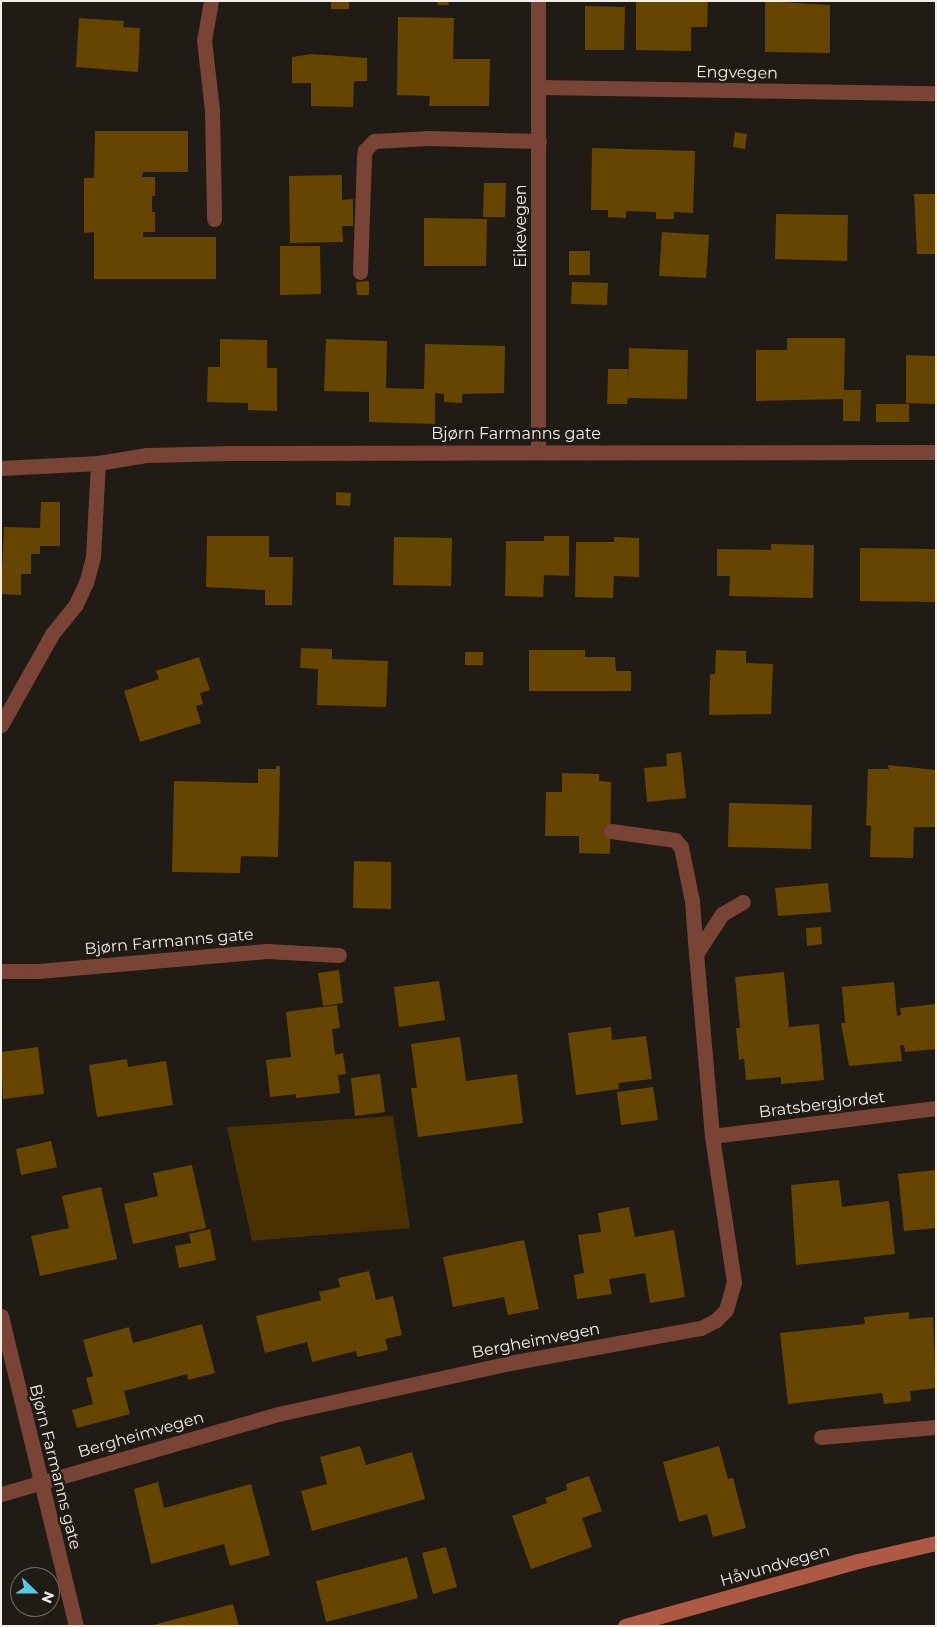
<!DOCTYPE html>
<html>
<head>
<meta charset="utf-8">
<style>
  body { margin:0 }
  #map { position:relative; width:937px; height:1627px; overflow:hidden; background:#201b14; font-family:Montserrat,sans-serif }
  div>[style] { position:absolute }
  .green>* { inset:0; background:#4a3102 }
  .building>* { inset:0; background:#664500 }
  .service>* { height:15px; margin:-7.5px; padding:0 7.5px; transform-origin:7.5px; border-radius:7.5px; background:#794436 }
  .minor>* { height:15px; margin:-7.5px; padding:0 7.5px; transform-origin:7.5px; border-radius:7.5px; background:#794436 }
  .secondary>* { height:15px; margin:-7.5px; padding:0 7.5px; transform-origin:7.5px; border-radius:7.5px; background:#ad5943 }
  span { translate:-50% -50%; white-space:nowrap; text-align:center; line-height:1.15; -webkit-text-stroke:5px #201b14; paint-order:stroke }
  .street-label { font-size:16px; color:#f1ede9 }
  .frame { position:absolute; inset:0; border:2px solid #f1ede9; pointer-events:none }
  .north { position:absolute; left:10px; top:1567px; width:50px; height:50px; box-sizing:border-box; background:#201b14; border:1px solid #746f69; border-radius:50%; rotate:112deg; font-size:14px; font-weight:700; line-height:20px; text-align:center; color:#f1ede9 }
  .north::after { content:''; display:block; margin:auto; width:18px; height:22px; background:#55cae0; clip-path:polygon(50% 0,100% 100%,50% 72%,0 100%) }
</style>
</head>
<body>
<div id="map">
  <div class="green">
    <i style="clip-path:polygon(393px 1116px,410px 1228px,252px 1241px,227px 1127px)"></i>
  </div>
  <div class="building">
    <i style="clip-path:polygon(331px 1px,349px 1px,349px 9px,331px 9px)"></i>
    <i style="clip-path:polygon(437px 1px,448px 1px,449px 5px,438px 5px)"></i>
    <i style="clip-path:polygon(636px 1px,708px 1px,707px 27px,691px 27px,691px 51px,636px 50px)"></i>
    <i style="clip-path:polygon(765px 1px,830px 5px,830px 53px,765px 52px)"></i>
    <i style="clip-path:polygon(585px 6px,625px 7px,624px 50px,585px 50px)"></i>
    <i style="clip-path:polygon(398px 17px,454px 18px,453px 59px,490px 59px,489px 106px,429px 106px,430px 96px,397px 95px)"></i>
    <i style="clip-path:polygon(79px 18px,124px 21px,123px 27px,140px 28px,138px 72px,76px 67px)"></i>
    <i style="clip-path:polygon(312px 54px,367px 58px,367px 81px,354px 81px,353px 107px,311px 106px,311px 83px,292px 83px,292px 57px)"></i>
    <i style="clip-path:polygon(95px 131px,188px 131px,188px 172px,143px 172px,142px 177px,155px 177px,155px 196px,152px 196px,152px 212px,155px 212px,155px 232px,143px 232px,143px 237px,216px 237px,216px 279px,94px 279px,94px 232px,84px 233px,84px 178px,94px 178px)"></i>
    <i style="clip-path:polygon(735px 132px,747px 134px,745px 149px,733px 147px)"></i>
    <i style="clip-path:polygon(592px 148px,695px 151px,693px 213px,674px 212px,674px 219px,656px 219px,656px 212px,626px 211px,626px 218px,608px 217px,608px 210px,591px 210px)"></i>
    <i style="clip-path:polygon(342px 175px,342px 200px,353px 199px,353px 226px,342px 226px,343px 242px,290px 243px,289px 176px)"></i>
    <i style="clip-path:polygon(484px 183px,506px 183px,505px 217px,483px 217px)"></i>
    <i style="clip-path:polygon(914px 194px,936px 194px,936px 254px,917px 254px)"></i>
    <i style="clip-path:polygon(776px 214px,848px 215px,847px 261px,775px 259px)"></i>
    <i style="clip-path:polygon(424px 218px,487px 219px,486px 266px,424px 266px)"></i>
    <i style="clip-path:polygon(662px 232px,709px 235px,706px 278px,659px 276px)"></i>
    <i style="clip-path:polygon(280px 246px,320px 246px,321px 294px,280px 295px)"></i>
    <i style="clip-path:polygon(569px 251px,590px 251px,590px 275px,569px 275px)"></i>
    <i style="clip-path:polygon(369px 281px,369px 295px,357px 295px,356px 282px)"></i>
    <i style="clip-path:polygon(572px 282px,608px 283px,607px 305px,571px 304px)"></i>
    <i style="clip-path:polygon(787px 338px,845px 338px,844px 390px,861px 390px,860px 421px,843px 421px,843px 399px,756px 401px,756px 350px,787px 350px)"></i>
    <i style="clip-path:polygon(220px 339px,267px 340px,267px 368px,277px 368px,277px 411px,248px 410px,248px 403px,207px 402px,208px 367px,220px 367px)"></i>
    <i style="clip-path:polygon(326px 339px,387px 341px,386px 388px,424px 389px,425px 344px,505px 346px,504px 393px,462px 394px,462px 403px,444px 402px,444px 394px,435px 393px,435px 424px,369px 422px,369px 392px,324px 391px)"></i>
    <i style="clip-path:polygon(629px 348px,688px 350px,687px 399px,628px 398px,627px 404px,607px 404px,608px 369px,628px 369px,628px 386px)"></i>
    <i style="clip-path:polygon(906px 355px,936px 356px,936px 404px,906px 403px)"></i>
    <i style="clip-path:polygon(876px 404px,909px 404px,909px 422px,876px 422px)"></i>
    <i style="clip-path:polygon(336px 492px,351px 493px,350px 506px,336px 505px)"></i>
    <i style="clip-path:polygon(41px 502px,60px 502px,60px 546px,40px 546px,40px 554px,31px 554px,31px 574px,21px 574px,21px 595px,1px 594px,4px 527px,40px 528px)"></i>
    <i style="clip-path:polygon(207px 536px,269px 536px,269px 557px,293px 557px,292px 605px,265px 605px,265px 590px,206px 587px)"></i>
    <i style="clip-path:polygon(544px 536px,569px 536px,569px 576px,544px 575px,543px 597px,505px 596px,506px 541px,544px 541px)"></i>
    <i style="clip-path:polygon(394px 537px,452px 538px,451px 586px,393px 585px)"></i>
    <i style="clip-path:polygon(614px 537px,639px 538px,639px 577px,614px 576px,613px 598px,575px 597px,576px 542px,614px 542px)"></i>
    <i style="clip-path:polygon(771px 544px,814px 545px,813px 598px,729px 596px,730px 576px,717px 576px,717px 549px,771px 550px)"></i>
    <i style="clip-path:polygon(860px 548px,936px 549px,936px 602px,860px 601px)"></i>
    <i style="clip-path:polygon(301px 648px,332px 649px,332px 659px,388px 661px,386px 707px,317px 705px,318px 669px,300px 668px)"></i>
    <i style="clip-path:polygon(529px 650px,585px 650px,585px 657px,615px 657px,616px 671px,631px 671px,631px 691px,529px 691px)"></i>
    <i style="clip-path:polygon(716px 650px,746px 651px,746px 663px,773px 664px,771px 714px,709px 715px,710px 674px,715px 674px)"></i>
    <i style="clip-path:polygon(465px 652px,483px 652px,483px 665px,465px 665px)"></i>
    <i style="clip-path:polygon(199px 657px,210px 690px,200px 693px,203px 704px,196px 706px,201px 723px,140px 742px,124px 691px,159px 679px,156px 671px)"></i>
    <i style="clip-path:polygon(681px 752px,686px 798px,647px 802px,644px 768px,667px 766px,666px 754px)"></i>
    <i style="clip-path:polygon(888px 765px,936px 770px,936px 827px,914px 827px,913px 858px,870px 857px,871px 826px,866px 825px,868px 769px,889px 769px)"></i>
    <i style="clip-path:polygon(276px 766px,280px 766px,278px 857px,241px 856px,240px 873px,172px 872px,174px 781px,258px 783px,258px 769px,276px 769px)"></i>
    <i style="clip-path:polygon(562px 773px,599px 774px,599px 781px,611px 782px,610px 854px,579px 853px,579px 836px,545px 836px,546px 792px,562px 792px)"></i>
    <i style="clip-path:polygon(729px 803px,812px 805px,811px 849px,728px 847px)"></i>
    <i style="clip-path:polygon(354px 861px,391px 862px,391px 909px,353px 908px)"></i>
    <i style="clip-path:polygon(828px 883px,831px 912px,778px 916px,775px 888px)"></i>
    <i style="clip-path:polygon(821px 927px,822px 944px,807px 946px,806px 928px)"></i>
    <i style="clip-path:polygon(339px 970px,343px 1003px,323px 1006px,318px 973px)"></i>
    <i style="clip-path:polygon(784px 972px,789px 1027px,819px 1024px,824px 1080px,781px 1084px,781px 1077px,746px 1080px,744px 1059px,739px 1060px,736px 1028px,740px 1028px,735px 977px)"></i>
    <i style="clip-path:polygon(439px 981px,445px 1020px,399px 1027px,394px 987px)"></i>
    <i style="clip-path:polygon(894px 982px,897px 1016px,901px 1015px,900px 1008px,936px 1004px,936px 1049px,905px 1052px,904px 1045px,900px 1045px,902px 1061px,849px 1066px,841px 1023px,845px 1023px,842px 987px)"></i>
    <i style="clip-path:polygon(337px 1005px,340px 1028px,332px 1029px,335px 1055px,343px 1053px,346px 1074px,338px 1075px,340px 1093px,296px 1098px,296px 1094px,270px 1097px,266px 1060px,291px 1057px,286px 1012px)"></i>
    <i style="clip-path:polygon(611px 1027px,612px 1040px,646px 1036px,652px 1079px,618px 1083px,619px 1089px,576px 1095px,568px 1033px)"></i>
    <i style="clip-path:polygon(460px 1037px,466px 1081px,517px 1074px,523px 1123px,418px 1137px,411px 1088px,417px 1088px,411px 1044px)"></i>
    <i style="clip-path:polygon(38px 1047px,44px 1094px,3px 1099px,1px 1052px)"></i>
    <i style="clip-path:polygon(127px 1059px,128px 1067px,166px 1061px,173px 1105px,97px 1117px,89px 1065px)"></i>
    <i style="clip-path:polygon(380px 1074px,385px 1112px,355px 1116px,351px 1078px)"></i>
    <i style="clip-path:polygon(653px 1087px,658px 1120px,621px 1125px,617px 1092px)"></i>
    <i style="clip-path:polygon(51px 1141px,57px 1167px,21px 1175px,16px 1149px)"></i>
    <i style="clip-path:polygon(192px 1165px,206px 1228px,133px 1244px,124px 1204px,158px 1196px,153px 1173px)"></i>
    <i style="clip-path:polygon(936px 1170px,936px 1228px,904px 1231px,898px 1174px)"></i>
    <i style="clip-path:polygon(839px 1180px,842px 1207px,889px 1201px,895px 1254px,796px 1265px,791px 1185px)"></i>
    <i style="clip-path:polygon(101px 1187px,117px 1259px,40px 1276px,31px 1236px,69px 1228px,62px 1196px)"></i>
    <i style="clip-path:polygon(629px 1207px,635px 1237px,674px 1230px,685px 1297px,650px 1303px,645px 1273px,609px 1279px,612px 1294px,577px 1299px,574px 1275px,584px 1273px,578px 1235px,601px 1232px,598px 1213px)"></i>
    <i style="clip-path:polygon(210px 1229px,216px 1260px,179px 1268px,175px 1246px,191px 1243px,189px 1234px)"></i>
    <i style="clip-path:polygon(524px 1240px,539px 1309px,508px 1315px,504px 1297px,453px 1307px,443px 1257px)"></i>
    <i style="clip-path:polygon(369px 1271px,376px 1300px,393px 1296px,402px 1335px,385px 1339px,388px 1350px,357px 1357px,356px 1351px,312px 1362px,307px 1342px,265px 1353px,256px 1316px,321px 1300px,319px 1292px,340px 1287px,338px 1278px)"></i>
    <i style="clip-path:polygon(909px 1312px,909px 1319px,933px 1317px,936px 1388px,910px 1391px,911px 1401px,884px 1404px,882px 1393px,788px 1404px,780px 1333px,865px 1324px,864px 1317px)"></i>
    <i style="clip-path:polygon(202px 1324px,215px 1373px,188px 1380px,187px 1374px,124px 1391px,130px 1414px,77px 1428px,72px 1410px,93px 1404px,86px 1378px,93px 1376px,83px 1340px,129px 1327px,133px 1343px)"></i>
    <i style="clip-path:polygon(360px 1446px,366px 1465px,412px 1452px,425px 1499px,312px 1531px,301px 1491px,327px 1484px,320px 1457px)"></i>
    <i style="clip-path:polygon(719px 1446px,728px 1479px,733px 1478px,746px 1528px,713px 1537px,707px 1514px,679px 1522px,663px 1462px)"></i>
    <i style="clip-path:polygon(589px 1476px,602px 1511px,582px 1518px,592px 1547px,531px 1569px,512px 1516px,547px 1503px,545px 1498px,567px 1490px,566px 1484px)"></i>
    <i style="clip-path:polygon(158px 1482px,164px 1508px,251px 1484px,270px 1555px,230px 1566px,224px 1544px,151px 1564px,134px 1489px)"></i>
    <i style="clip-path:polygon(446px 1547px,457px 1587px,433px 1594px,422px 1553px)"></i>
    <i style="clip-path:polygon(407px 1557px,418px 1598px,326px 1622px,316px 1581px)"></i>
    <i style="clip-path:polygon(233px 1604px,239px 1626px,153px 1626px,153px 1625px)"></i>
  </div>
  <div class="service">
    <i style="left:211px;top:1px;width:40px;rotate:100deg"></i>
    <i style="left:204px;top:40px;width:70px;rotate:83.5deg"></i>
    <i style="left:212px;top:110px;width:109px;rotate:88.9deg"></i>
    <i style="left:360px;top:272px;width:115px;rotate:-88deg"></i>
    <i style="left:364px;top:157px;width:7px;rotate:-82deg"></i>
    <i style="left:365px;top:150px;width:13px;rotate:-45deg"></i>
    <i style="left:374px;top:141px;width:55px;rotate:-3.1deg"></i>
    <i style="left:429px;top:138px;width:110px;rotate:1.6deg"></i>
    <i style="left:611px;top:831px;width:65px;rotate:8deg"></i>
    <i style="left:675px;top:840px;width:9px;rotate:49deg"></i>
    <i style="left:681px;top:847px;width:55px;rotate:78.5deg"></i>
    <i style="left:692px;top:901px;width:53px;rotate:85.7deg"></i>
    <i style="left:696px;top:954px;width:48px;rotate:-57deg"></i>
    <i style="left:722px;top:914px;width:24px;rotate:-30deg"></i>
    <i style="left:821px;top:1437px;width:115px;rotate:-5deg"></i>
  </div>
  <div class="minor">
    <i style="left:538px;top:87px;width:398px;rotate:0.9deg"></i>
    <i style="left:538px;top:451px;width:450px;rotate:-90deg"></i>
    <i style="left:1px;top:468px;width:97px;rotate:-3deg"></i>
    <i style="left:98px;top:463px;width:50px;rotate:-9.3deg"></i>
    <i style="left:147px;top:455px;width:84px;rotate:-1.4deg"></i>
    <i style="left:231px;top:453px;width:705px;rotate:-0.08deg"></i>
    <i style="left:1px;top:725px;width:104px;rotate:-60.7deg"></i>
    <i style="left:52px;top:634px;width:38px;rotate:-51deg"></i>
    <i style="left:76px;top:604px;width:23px;rotate:-65deg"></i>
    <i style="left:86px;top:583px;width:27px;rotate:-75deg"></i>
    <i style="left:93px;top:557px;width:94px;rotate:-87deg"></i>
    <i style="left:1px;top:971px;width:37px"></i>
    <i style="left:38px;top:971px;width:230px;rotate:-5deg"></i>
    <i style="left:267px;top:951px;width:72px;rotate:3.2deg"></i>
    <i style="left:712px;top:1136px;width:226px;rotate:-7.1deg"></i>
    <i style="left:1px;top:1316px;width:319px;rotate:76.4deg"></i>
    <i style="left:1px;top:1494px;width:288px;rotate:-16.1deg"></i>
    <i style="left:278px;top:1414px;width:243px;rotate:-12.4deg"></i>
    <i style="left:515px;top:1362px;width:189px;rotate:-10.4deg"></i>
    <i style="left:701px;top:1328px;width:17px;rotate:-28deg"></i>
    <i style="left:716px;top:1320px;width:14px;rotate:-45deg"></i>
    <i style="left:726px;top:1310px;width:29px;rotate:-74deg"></i>
    <i style="left:734px;top:1282px;width:148px;rotate:-98.6deg"></i>
    <i style="left:712px;top:1136px;width:183px;rotate:-95deg"></i>
  </div>
  <div class="secondary">
    <i style="left:625px;top:1626px;width:242px;rotate:-15.6deg"></i>
    <i style="left:858px;top:1561px;width:80px;rotate:-13deg"></i>
  </div>
  <div class="street-label">
    <span style="left:737px;top:73px;rotate:1deg">Engvegen</span>
    <span style="left:521px;top:226px;rotate:-90deg">Eikevegen</span>
    <span style="left:516px;top:434px">Bjørn Farmanns gate</span>
    <span style="left:169px;top:942px;rotate:-5deg">Bjørn Farmanns gate</span>
    <span style="left:822px;top:1105px;rotate:-7deg">Bratsbergjordet</span>
    <span style="left:536px;top:1341px;rotate:-11deg">Bergheimvegen</span>
    <span style="left:141px;top:1435px;rotate:-16deg">Bergheimvegen</span>
    <span style="left:55px;top:1467px;rotate:76deg">Bjørn Farmanns gate</span>
    <span style="left:775px;top:1566px;rotate:-16deg">Håvundvegen</span>
  </div>
  <div class="frame"></div>
  <div class="north">N</div>
</div>
</body>
</html>
